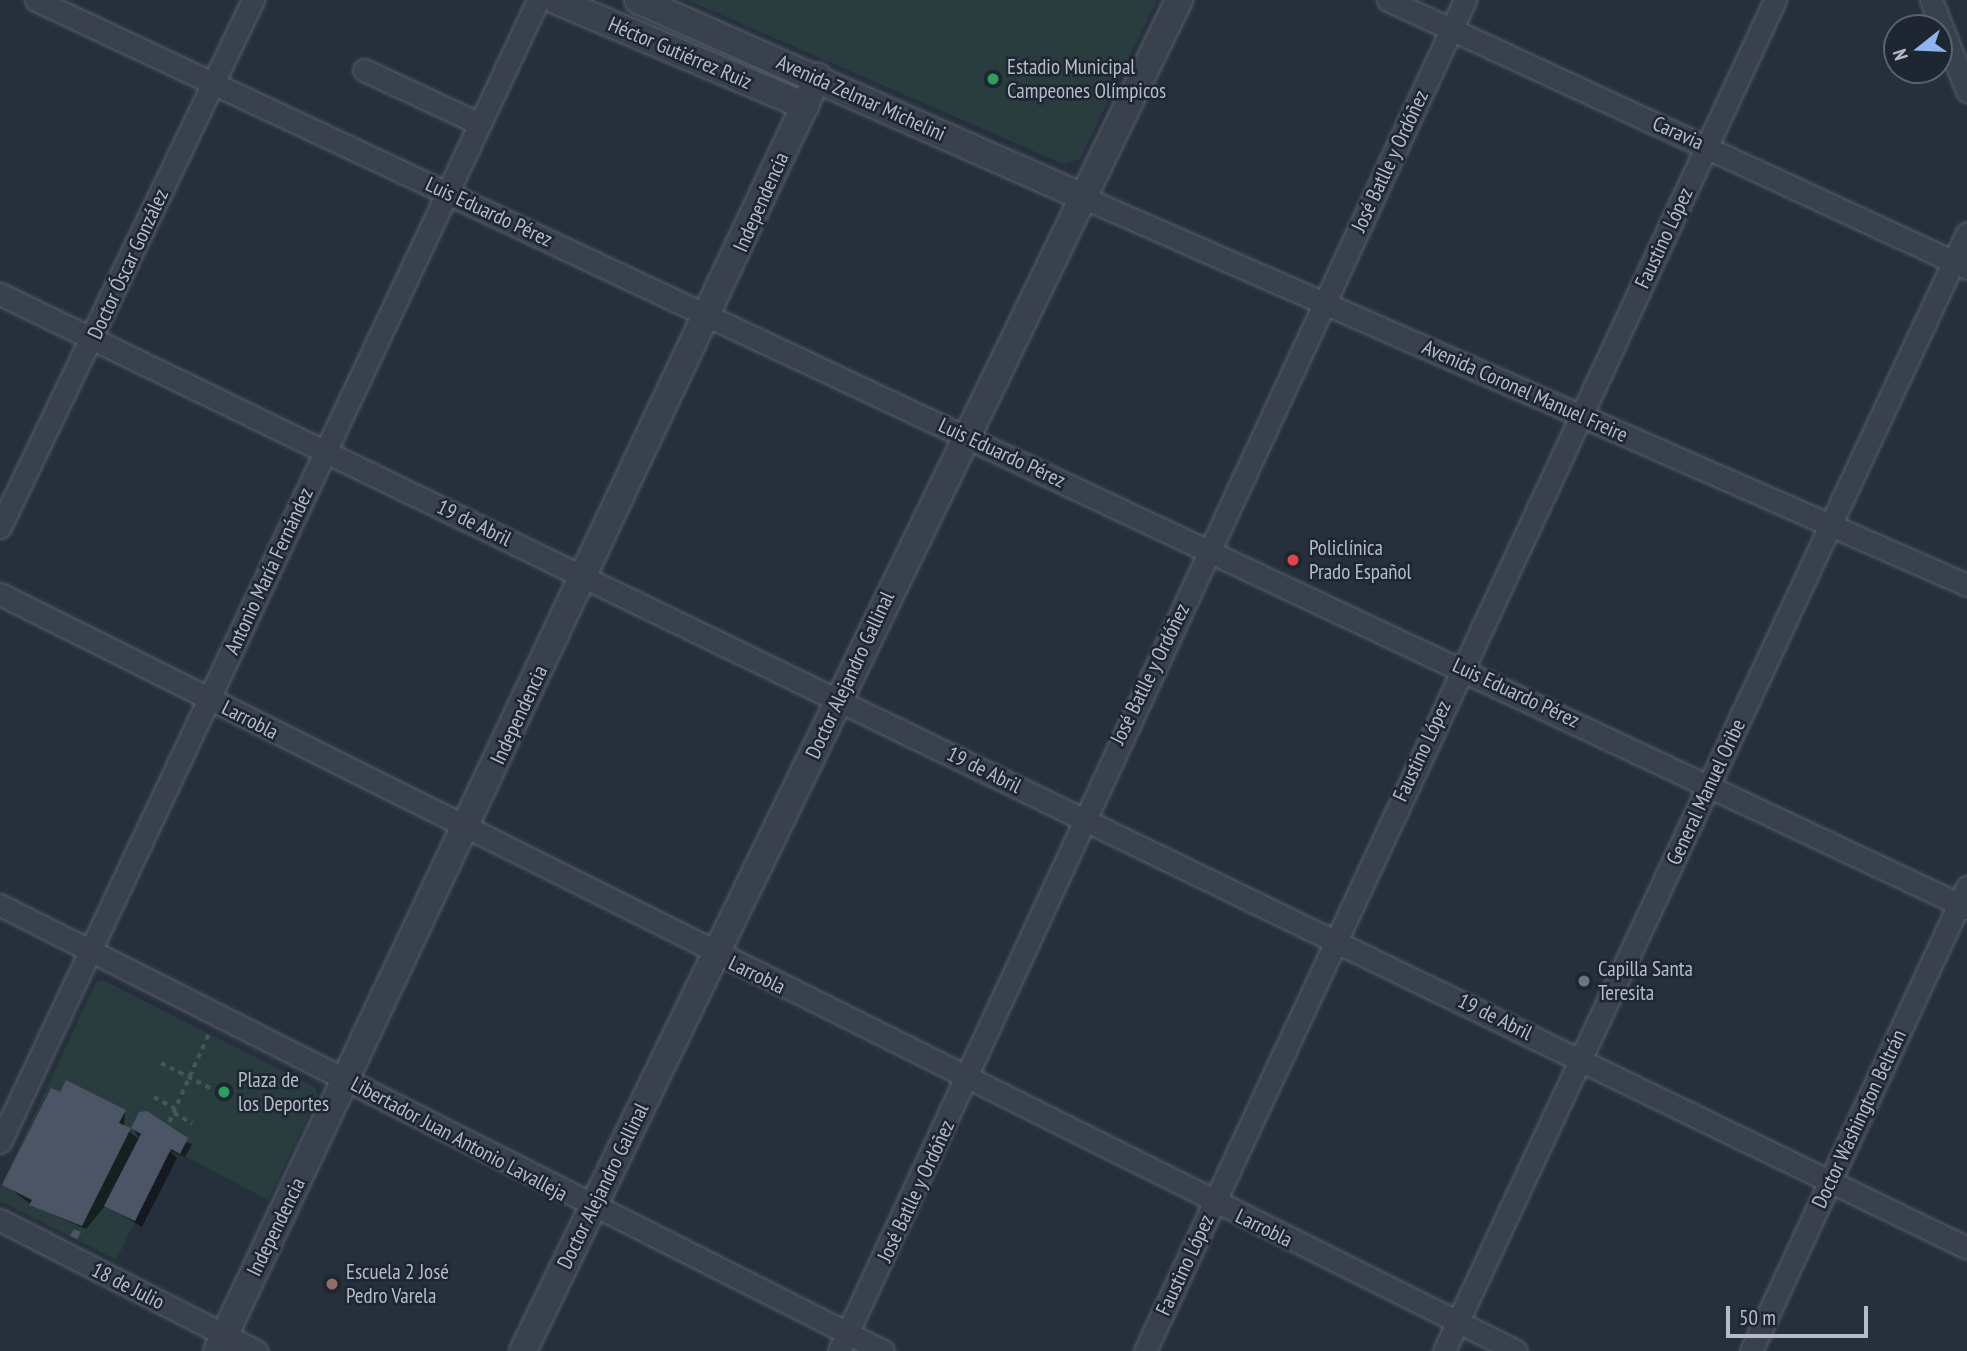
<!DOCTYPE html>
<html>
<head>
<meta charset="utf-8">
<style>
  body { margin:0 }
  #map { position:relative; width:1967px; height:1351px; overflow:hidden; background:#262f3c; font-family:"PT Sans Narrow",sans-serif }
  div>[style] { position:absolute }
  .green>* { inset:0; background:#293c3e }
  .shadow>* { inset:0; background:#0007 }
  .building>* { inset:0; background:#4c5565 }
  .path>* { height:3.5px; margin-top:-1.75px; transform-origin:0; background:repeating-linear-gradient(90deg,#46575b 0 5px,transparent 0 10px) }
  .roads { filter:drop-shadow(0 0 2px #575f6b) drop-shadow(0 0 2px #575f6b) }
  .minor>* { height:21px; margin:-10.5px; padding:0 10.5px; transform-origin:10.5px; border-radius:10.5px; background:#39414d }
  .tertiary>* { height:26px; margin:-13px; padding:0 13px; transform-origin:13px; border-radius:13px; background:#39414d }
  .dots>* { width:19px; height:19px; translate:-50% -50%; box-sizing:border-box; border:4px solid #1e2632; border-radius:50% }
  span { translate:-50% -50%; white-space:nowrap; text-align:center; line-height:1.15; -webkit-text-stroke:5px #1e2632; paint-order:stroke }
  .street-label { font-size:21px; color:#b5bcc8 }
  .poi-label { font-size:21px; color:#b5bcc8 }
  .left { translate:0 -50%; text-align:left }
  .north { position:absolute; left:1883px; top:14px; width:70px; height:70px; box-sizing:border-box; background:#1e2632; border:2px solid #5a626e; border-radius:50%; rotate:252deg; font-size:19px; font-weight:700; line-height:28px; text-align:center; color:#b5bcc8 }
  .north::after { content:''; display:block; margin:auto; width:24px; height:32px; background:#91b3f1; clip-path:polygon(50% 0,100% 100%,50% 72%,0 100%) }
  .scale { position:absolute; left:1726px; top:1306px; width:142px; height:32px; box-sizing:border-box; border:4px solid #b5bcc8; border-top:0; padding-left:9px; font-size:21px; line-height:24px; white-space:nowrap; color:#b5bcc8; -webkit-text-stroke:5px #1e2632; paint-order:stroke }
</style>
</head>
<body>
<div id="map">
  <div class="green">
    <i style="clip-path:polygon(687px 0,1157px 0,1080px 159px,1063px 164px)"></i>
    <i style="clip-path:polygon(103px 980px,316px 1088px,318px 1095px,268px 1200px,171px 1149px,116px 1260px,0 1201px,0 1188px,96px 982px)"></i>
  </div>
  <div class="shadow">
    <i style="clip-path:polygon(125px 1112px,124px 1127px,140px 1140px,133px 1128px,192px 1144px,185px 1157px,169px 1150px,177px 1158px,142px 1227px,106px 1205px,86px 1229px,33px 1206px,4px 1184px)"></i>
  </div>
  <div class="building">
    <i style="clip-path:polygon(66px 1080px,126px 1110px,119px 1123px,131px 1128px,82px 1226px,29px 1205px,32px 1200px,2px 1185px,51px 1088px,60px 1092px)"></i>
    <i style="clip-path:polygon(147px 1111px,188px 1138px,180px 1154px,171px 1149px,135px 1221px,104px 1206px,141px 1134px,131px 1128px,139px 1112px)"></i>
    <i style="clip-path:polygon(74px 1229px,81px 1232px,77px 1239px,70px 1236px)"></i>
  </div>
  <div class="path">
    <i style="left:161px;top:1063px;width:59px;rotate:27deg"></i>
    <i style="left:154px;top:1097px;width:25px;rotate:29deg"></i>
    <i style="left:174px;top:1113px;width:21px;rotate:29deg"></i>
    <i style="left:169px;top:1122px;width:98px;rotate:-65.8deg"></i>
  </div>
  <div class="roads">
    <div class="minor">
      <i style="left:36px;top:0;width:2134px;rotate:25.18deg"></i>
      <i style="left:1388px;top:0;width:638px;rotate:24.84deg"></i>
      <i style="left:1931px;top:0;width:98px;rotate:68.4deg"></i>
      <i style="left:364px;top:70px;width:128px;rotate:25deg"></i>
      <i style="left:1082px;top:197px;width:966px;rotate:23.67deg"></i>
      <i style="left:0;top:294px;width:2186px;rotate:25.87deg"></i>
      <i style="left:0;top:527px;width:585px;rotate:-64.36deg"></i>
      <i style="left:0;top:594px;width:1694px;rotate:26.53deg"></i>
      <i style="left:0;top:905px;width:989px;rotate:26.8deg"></i>
      <i style="left:0;top:1142px;width:1262px;rotate:-64.77deg"></i>
      <i style="left:0;top:1220px;width:288px;rotate:27.1deg"></i>
      <i style="left:839px;top:1351px;width:1489px;rotate:-65.14deg"></i>
      <i style="left:1145px;top:1351px;width:1491px;rotate:-65deg"></i>
      <i style="left:1444px;top:1351px;width:1234px;rotate:-64.93deg"></i>
      <i style="left:1751px;top:1351px;width:512px;rotate:-65.04deg"></i>
    </div>
    <div class="tertiary">
      <i style="left:555px;top:0;width:272px;rotate:23deg"></i>
      <i style="left:638px;top:0;width:486px;rotate:23.9deg"></i>
      <i style="left:217px;top:1351px;width:1409px;rotate:-64.74deg"></i>
      <i style="left:523px;top:1351px;width:1502px;rotate:-64.1deg"></i>
    </div>
  </div>
  <div class="dots">
    <i style="left:993px;top:79px;background:#2e9e5b"></i>
    <i style="left:1293px;top:560px;background:#e0444e"></i>
    <i style="left:1584px;top:981px;background:#6b7280"></i>
    <i style="left:224px;top:1092px;background:#2e9e5b"></i>
    <i style="left:332px;top:1284px;background:#8d6e63"></i>
  </div>
  <div class="street-label">
    <span style="left:680px;top:53px;rotate:23deg">Héctor Gutiérrez Ruiz</span>
    <span style="left:861px;top:98px;rotate:24deg">Avenida Zelmar Michelini</span>
    <span style="left:1678px;top:133px;rotate:24deg">Caravia</span>
    <span style="left:1390px;top:161px;rotate:-65deg">José Batlle y Ordóñez</span>
    <span style="left:761px;top:202px;rotate:-66deg">Independencia</span>
    <span style="left:489px;top:212px;rotate:25deg">Luis Eduardo Pérez</span>
    <span style="left:1664px;top:238px;rotate:-65deg">Faustino López</span>
    <span style="left:128px;top:264px;rotate:-65deg">Doctor Óscar González</span>
    <span style="left:1525px;top:391px;rotate:24deg">Avenida Coronel Manuel Freire</span>
    <span style="left:1002px;top:453px;rotate:25deg">Luis Eduardo Pérez</span>
    <span style="left:474px;top:523px;rotate:26deg">19 de Abril</span>
    <span style="left:269px;top:571px;rotate:-65deg">Antonio María Fernández</span>
    <span style="left:1150px;top:674px;rotate:-64deg">José Batlle y Ordóñez</span>
    <span style="left:850px;top:675px;rotate:-65deg">Doctor Alejandro Gallinal</span>
    <span style="left:1516px;top:693px;rotate:25deg">Luis Eduardo Pérez</span>
    <span style="left:519px;top:715px;rotate:-65deg">Independencia</span>
    <span style="left:250px;top:720px;rotate:27deg">Larrobla</span>
    <span style="left:1422px;top:751px;rotate:-65deg">Faustino López</span>
    <span style="left:984px;top:770px;rotate:26deg">19 de Abril</span>
    <span style="left:1706px;top:792px;rotate:-65deg">General Manuel Oribe</span>
    <span style="left:757px;top:975px;rotate:26deg">Larrobla</span>
    <span style="left:1495px;top:1017px;rotate:26deg">19 de Abril</span>
    <span style="left:1859px;top:1119px;rotate:-65deg">Doctor Washington Beltrán</span>
    <span style="left:459px;top:1139px;rotate:28deg">Libertador Juan Antonio Lavalleja</span>
    <span style="left:603px;top:1186px;rotate:-64deg">Doctor Alejandro Gallinal</span>
    <span style="left:916px;top:1191px;rotate:-65deg">José Batlle y Ordóñez</span>
    <span style="left:276px;top:1227px;rotate:-64deg">Independencia</span>
    <span style="left:1264px;top:1228px;rotate:26deg">Larrobla</span>
    <span style="left:1185px;top:1265px;rotate:-65deg">Faustino López</span>
    <span style="left:128px;top:1286px;rotate:27deg">18 de Julio</span>
  </div>
  <div class="poi-label">
    <span class="left" style="left:1007px;top:79px">Estadio Municipal<br>Campeones Olímpicos</span>
    <span class="left" style="left:1309px;top:560px">Policlínica<br>Prado Español</span>
    <span class="left" style="left:1598px;top:981px">Capilla Santa<br>Teresita</span>
    <span class="left" style="left:238px;top:1092px">Plaza de<br>los Deportes</span>
    <span class="left" style="left:346px;top:1284px">Escuela 2 José<br>Pedro Varela</span>
  </div>
  <div class="north">N</div>
  <div class="scale">50 m</div>
</div>
</body>
</html>
